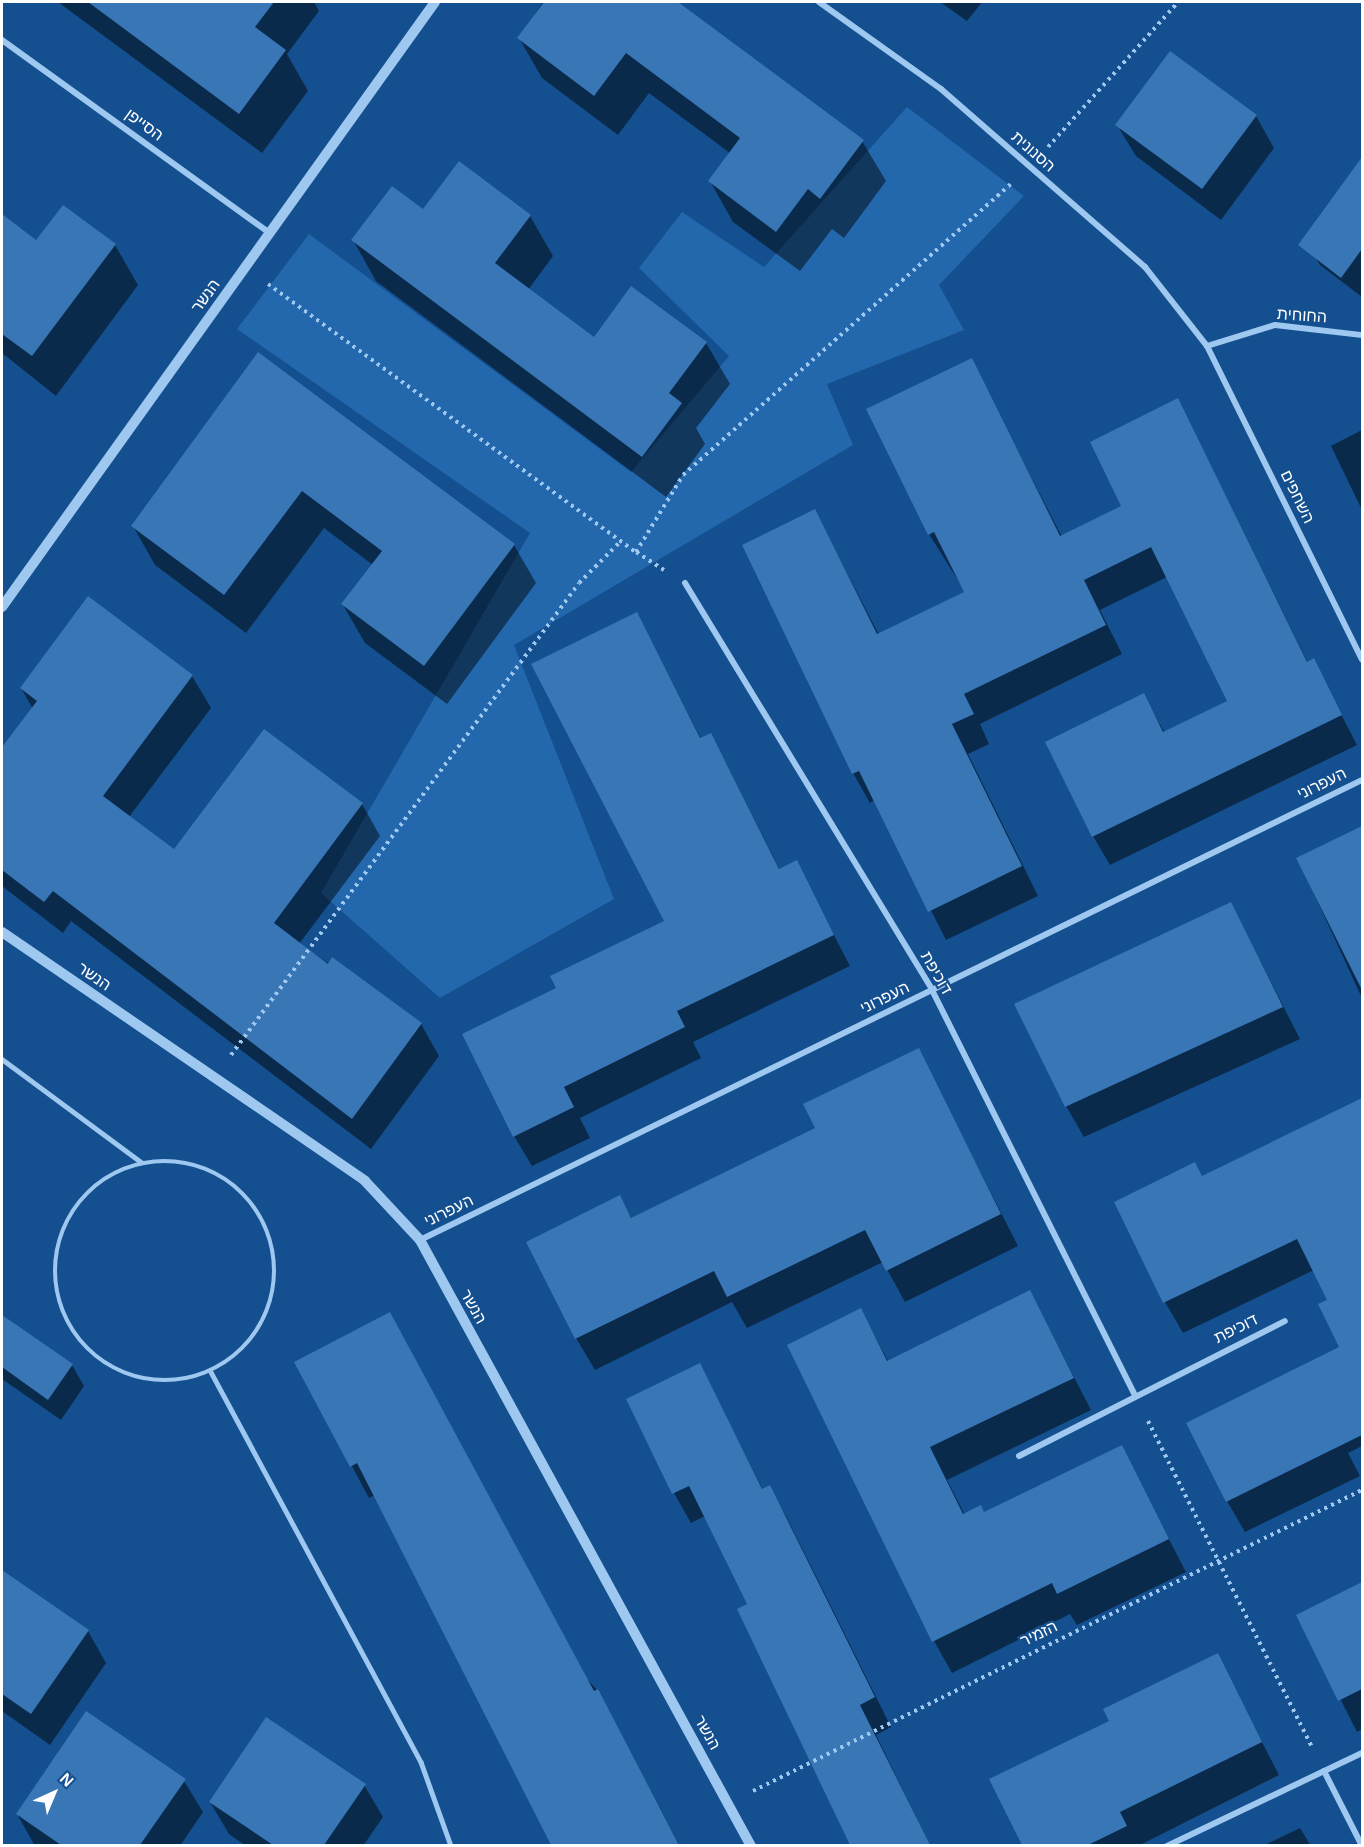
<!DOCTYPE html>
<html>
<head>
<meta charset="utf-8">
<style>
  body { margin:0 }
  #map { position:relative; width:1364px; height:1847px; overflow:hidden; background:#144f8f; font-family:Arial,Heebo,sans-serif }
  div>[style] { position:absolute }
  .green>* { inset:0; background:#2367ac }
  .shadow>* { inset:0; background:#0007 }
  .building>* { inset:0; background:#3876b6 }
  .path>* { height:4px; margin-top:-2px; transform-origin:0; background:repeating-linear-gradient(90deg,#9fc8f1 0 3px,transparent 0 7.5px) }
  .service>* { height:4.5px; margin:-2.25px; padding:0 2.25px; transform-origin:2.25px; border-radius:2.25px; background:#9fc8f1 }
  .service>.ring { margin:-2.25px; padding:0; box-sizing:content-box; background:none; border:4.5px solid #9fc8f1; border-radius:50% }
  .minor>* { height:6px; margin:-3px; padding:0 3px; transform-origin:3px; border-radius:3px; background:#9fc8f1 }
  .tertiary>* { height:10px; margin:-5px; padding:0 5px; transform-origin:5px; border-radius:5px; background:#9fc8f1 }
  span { translate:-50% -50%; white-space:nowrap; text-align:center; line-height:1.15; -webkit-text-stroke:4.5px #144f8f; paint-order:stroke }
  .street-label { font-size:16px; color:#fff }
  .frame { position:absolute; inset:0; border:3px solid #fff; pointer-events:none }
  .north { position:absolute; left:24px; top:1763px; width:60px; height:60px; -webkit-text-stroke:4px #144f8f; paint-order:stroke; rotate:44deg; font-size:16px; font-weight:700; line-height:24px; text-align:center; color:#fff }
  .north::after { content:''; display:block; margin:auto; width:21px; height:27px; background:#fff; clip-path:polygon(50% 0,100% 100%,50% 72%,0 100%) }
</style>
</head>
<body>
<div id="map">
  <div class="green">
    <i style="clip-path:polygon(907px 107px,1024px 196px,939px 285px,964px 330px,827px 384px,853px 445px,514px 645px,614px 899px,440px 998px,321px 893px,530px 533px,237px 329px,309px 234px,631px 472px,729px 356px,639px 268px,682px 212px,764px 267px)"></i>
  </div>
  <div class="shadow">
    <i style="clip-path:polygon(58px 2px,314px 2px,319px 11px,287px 54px,308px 91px,262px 153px)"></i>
    <i style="clip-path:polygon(543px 2px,676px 2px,862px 141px,886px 181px,844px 238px,832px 229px,800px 271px,733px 222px,710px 181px,730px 153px,649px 93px,618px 135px,542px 78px,519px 38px)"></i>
    <i style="clip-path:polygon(940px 2px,982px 2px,967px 21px)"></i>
    <i style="clip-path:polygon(1256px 116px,1274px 148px,1221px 220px,1136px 156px,1117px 125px)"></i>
    <i style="clip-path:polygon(1362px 160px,1362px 297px,1320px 265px,1304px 239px)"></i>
    <i style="clip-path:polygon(424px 211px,530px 216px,553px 256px,528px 290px,594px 339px,631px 288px,706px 343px,730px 384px,696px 428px,705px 444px,666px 497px,376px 281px,353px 240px)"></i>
    <i style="clip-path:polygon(2px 216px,37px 242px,115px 245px,138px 285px,56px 396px,2px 353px)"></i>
    <i style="clip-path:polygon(258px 354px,514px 545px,536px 583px,447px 704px,365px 643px,343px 605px,373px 565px,324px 528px,246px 633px,155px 565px,133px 526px)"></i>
    <i style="clip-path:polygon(971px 360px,1062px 537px,1123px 507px,1178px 400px,1308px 663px,1313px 660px,1357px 745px,1110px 865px,1093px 836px,1143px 695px,1165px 733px,1229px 701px,1167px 577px,1100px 610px,1122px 654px,980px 724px,989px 744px,968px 754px,1038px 896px,946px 940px,875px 800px,870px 803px,853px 773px,815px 511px,879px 635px,966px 593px,929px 534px)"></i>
    <i style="clip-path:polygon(1362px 430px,1362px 510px,1331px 446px)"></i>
    <i style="clip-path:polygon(88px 598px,192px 676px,211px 708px,129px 817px,175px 851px,362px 804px,380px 836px,299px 944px,421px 1024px,439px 1056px,371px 1149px,71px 921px,63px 933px,2px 886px,2px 750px,33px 709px,21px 688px)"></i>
    <i style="clip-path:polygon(637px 614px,701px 739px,710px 734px,727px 765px,780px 870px,796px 862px,850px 966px,693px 1042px,701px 1058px,580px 1118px,590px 1138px,532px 1166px,514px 1136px,558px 989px,666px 921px)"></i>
    <i style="clip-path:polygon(1362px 827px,1362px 998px,1298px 859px)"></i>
    <i style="clip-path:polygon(1231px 904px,1300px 1039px,1084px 1137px,1066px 1106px)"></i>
    <i style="clip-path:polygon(918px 1050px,1018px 1246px,905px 1302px,883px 1262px,747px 1328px,732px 1302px,595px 1370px,576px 1338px,620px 1197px,632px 1219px,817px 1129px)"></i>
    <i style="clip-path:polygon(1362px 1100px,1362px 1446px,1348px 1453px,1360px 1476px,1245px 1532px,1227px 1501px,1341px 1348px,1329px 1300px,1314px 1270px,1183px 1333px,1165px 1302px,1202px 1178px)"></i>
    <i style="clip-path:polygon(1030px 1292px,1091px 1410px,947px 1480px,965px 1515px,984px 1514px,1121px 1447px,1186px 1572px,1077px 1625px,1070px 1614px,952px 1673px,934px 1641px,861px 1310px,888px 1361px)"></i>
    <i style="clip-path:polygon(12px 1324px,72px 1365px,84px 1386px,61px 1420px,2px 1379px,2px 1339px)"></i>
    <i style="clip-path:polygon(296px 1362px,598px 1691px,680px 1846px,553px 1846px,375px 1495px,369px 1498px)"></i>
    <i style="clip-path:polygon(699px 1365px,763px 1490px,769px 1487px,786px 1516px,891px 1727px,876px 1735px,930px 1846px,852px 1846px,739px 1610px,749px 1605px,705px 1516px,691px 1523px,674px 1493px)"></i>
    <i style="clip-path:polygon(2px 1572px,88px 1631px,106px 1663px,50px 1745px,2px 1711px)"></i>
    <i style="clip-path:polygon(1362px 1584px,1362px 1729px,1357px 1732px,1298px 1615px)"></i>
    <i style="clip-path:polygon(1217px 1655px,1279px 1775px,1138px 1846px,1024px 1846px,991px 1780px,1111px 1721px)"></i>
    <i style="clip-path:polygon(184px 1781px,203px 1812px,180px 1846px,35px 1846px,17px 1814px)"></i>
    <i style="clip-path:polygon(364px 1785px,383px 1817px,363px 1846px,246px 1846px,229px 1834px,210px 1802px)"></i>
    <i style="clip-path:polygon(1300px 1828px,1311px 1846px,1263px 1846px)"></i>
  </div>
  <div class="building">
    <i style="clip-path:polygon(88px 2px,274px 2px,255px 27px,286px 50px,239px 114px)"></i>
    <i style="clip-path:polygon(544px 2px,678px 2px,864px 140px,820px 199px,808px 189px,776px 232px,708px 181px,740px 138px,626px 53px,594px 96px,517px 38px)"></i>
    <i style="clip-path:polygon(1170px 51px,1257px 115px,1202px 189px,1115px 125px)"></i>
    <i style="clip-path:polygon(1362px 157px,1362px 249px,1341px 278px,1298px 245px)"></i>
    <i style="clip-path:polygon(459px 161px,531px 215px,495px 263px,594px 337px,631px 286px,707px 342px,669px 393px,682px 403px,642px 457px,351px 240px,392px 186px,423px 209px)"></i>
    <i style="clip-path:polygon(63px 205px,116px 244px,32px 356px,2px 334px,2px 214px,36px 240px)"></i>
    <i style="clip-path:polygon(258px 352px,515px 544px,424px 666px,341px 604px,382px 551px,302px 491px,224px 595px,131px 526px)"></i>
    <i style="clip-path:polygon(972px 358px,1060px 536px,1121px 506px,1090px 442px,1178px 398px,1307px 662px,1314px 658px,1342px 715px,1092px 837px,1045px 742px,1144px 693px,1163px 732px,1227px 701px,1151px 547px,1084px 580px,1106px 625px,964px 694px,974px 714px,952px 724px,1022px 866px,928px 912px,859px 771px,852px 774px,742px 545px,815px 509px,877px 634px,964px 592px,934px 532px,928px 535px,866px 409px)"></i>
    <i style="clip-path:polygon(88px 596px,193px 675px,103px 796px,174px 849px,264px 729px,363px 803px,274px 923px,328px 964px,332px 957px,422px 1023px,352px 1119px,53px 891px,44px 902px,2px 870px,2px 747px,37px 701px,20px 688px)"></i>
    <i style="clip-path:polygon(637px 612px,700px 738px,711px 733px,779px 869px,797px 860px,834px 935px,677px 1011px,685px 1027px,564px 1087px,574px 1107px,513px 1137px,462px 1034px,556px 988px,550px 976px,664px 921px,531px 664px)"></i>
    <i style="clip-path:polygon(1362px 826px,1362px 990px,1296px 858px)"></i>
    <i style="clip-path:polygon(1231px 902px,1283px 1007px,1065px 1107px,1014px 1004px)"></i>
    <i style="clip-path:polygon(919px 1048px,1001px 1214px,886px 1271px,865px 1230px,727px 1297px,714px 1271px,575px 1339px,526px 1242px,620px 1195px,631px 1218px,815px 1128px,803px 1104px)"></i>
    <i style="clip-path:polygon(1362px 1098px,1362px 1435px,1226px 1502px,1186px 1423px,1339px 1347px,1318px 1304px,1327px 1300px,1297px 1239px,1163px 1303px,1114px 1202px,1195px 1162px,1202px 1176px)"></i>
    <i style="clip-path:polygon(1030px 1290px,1074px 1378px,930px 1447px,963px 1514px,981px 1505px,984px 1512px,1122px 1445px,1169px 1539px,1057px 1594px,1052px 1583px,932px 1642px,787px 1345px,861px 1308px,887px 1361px)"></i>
    <i style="clip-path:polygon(390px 1312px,594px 1691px,598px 1689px,679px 1845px,551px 1845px,357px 1463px,350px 1467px,294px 1362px)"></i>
    <i style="clip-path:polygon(2px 1315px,73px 1364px,48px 1400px,2px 1367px)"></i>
    <i style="clip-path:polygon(700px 1363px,762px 1489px,770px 1485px,875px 1697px,860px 1705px,930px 1845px,850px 1845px,737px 1609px,747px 1604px,689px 1486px,672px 1494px,626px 1399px)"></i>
    <i style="clip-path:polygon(2px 1570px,89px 1630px,31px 1714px,2px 1694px)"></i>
    <i style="clip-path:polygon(1362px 1582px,1362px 1689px,1338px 1701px,1296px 1615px)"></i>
    <i style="clip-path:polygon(1218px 1653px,1262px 1742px,1120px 1812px,1127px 1826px,1088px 1845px,1022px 1845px,989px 1779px,1109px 1721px,1103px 1709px)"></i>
    <i style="clip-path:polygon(86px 1711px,186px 1779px,140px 1845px,61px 1845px,16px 1814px)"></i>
    <i style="clip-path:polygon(266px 1717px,366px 1784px,324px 1845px,273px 1845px,209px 1802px)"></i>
  </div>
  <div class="path">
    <i style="left:1048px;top:147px;width:195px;rotate:-48.1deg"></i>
    <i style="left:268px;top:284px;width:455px;rotate:36.1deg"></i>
    <i style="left:664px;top:570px;width:33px;rotate:-147deg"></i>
    <i style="left:636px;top:552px;width:90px;rotate:-58.6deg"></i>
    <i style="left:683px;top:475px;width:438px;rotate:-41.6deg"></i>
    <i style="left:231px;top:1055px;width:586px;rotate:-53.6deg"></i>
    <i style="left:579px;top:583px;width:59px;rotate:-45deg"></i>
    <i style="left:1148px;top:1421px;width:367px;rotate:63.3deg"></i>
    <i style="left:753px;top:1791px;width:679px;rotate:-26.3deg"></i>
  </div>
  <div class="service">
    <i style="left:2px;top:1059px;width:173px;rotate:36.5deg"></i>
    <i class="ring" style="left:55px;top:1161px;width:215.5px;height:215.5px"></i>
    <i style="left:211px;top:1372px;width:443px;rotate:61.7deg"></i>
    <i style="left:421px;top:1762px;width:89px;rotate:70.3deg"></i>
  </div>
  <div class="minor">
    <i style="left:819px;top:2px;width:150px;rotate:35.5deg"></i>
    <i style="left:941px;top:89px;width:271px;rotate:41.1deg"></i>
    <i style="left:1145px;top:267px;width:100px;rotate:51.9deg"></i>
    <i style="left:1207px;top:346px;width:350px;rotate:63.7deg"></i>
    <i style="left:2px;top:40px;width:330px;rotate:35.8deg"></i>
    <i style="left:1207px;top:346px;width:71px;rotate:-17.2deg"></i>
    <i style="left:1275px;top:325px;width:88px;rotate:6.6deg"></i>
    <i style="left:685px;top:583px;width:476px;rotate:58.7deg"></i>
    <i style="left:932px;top:990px;width:452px;rotate:63.4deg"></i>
    <i style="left:420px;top:1240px;width:1048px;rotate:-26.03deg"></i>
    <i style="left:1019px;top:1456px;width:298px;rotate:-26.9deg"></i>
    <i style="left:1324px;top:1771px;width:84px;rotate:63.1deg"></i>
    <i style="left:1167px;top:1846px;width:216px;rotate:-25.5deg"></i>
  </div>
  <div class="tertiary">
    <i style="left:2px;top:607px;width:744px;rotate:-54.41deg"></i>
    <i style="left:2px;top:932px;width:440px;rotate:34.4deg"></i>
    <i style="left:365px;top:1181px;width:81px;rotate:47deg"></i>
    <i style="left:420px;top:1240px;width:691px;rotate:61.36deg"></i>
  </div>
  <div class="street-label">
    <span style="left:144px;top:125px;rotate:36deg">הסייפן</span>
    <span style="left:1033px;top:152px;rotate:41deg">הסנונית</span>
    <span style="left:206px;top:296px;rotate:-54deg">הנשר</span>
    <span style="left:1302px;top:316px;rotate:4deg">החוחית</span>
    <span style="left:1297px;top:497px;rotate:64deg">השחפים</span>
    <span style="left:1322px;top:784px;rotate:-26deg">העפרוני</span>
    <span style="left:936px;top:973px;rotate:60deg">דוכיפת</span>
    <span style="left:94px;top:977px;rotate:34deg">הנשר</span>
    <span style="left:885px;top:998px;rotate:-26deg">העפרוני</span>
    <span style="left:449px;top:1211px;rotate:-26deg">העפרוני</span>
    <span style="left:473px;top:1307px;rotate:61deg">הנשר</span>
    <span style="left:1236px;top:1329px;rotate:-26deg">דוכיפת</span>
    <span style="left:1039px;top:1634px;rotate:-26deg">הזמיר</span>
    <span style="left:707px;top:1733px;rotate:61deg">הנשר</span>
  </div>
  <div class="frame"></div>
  <div class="north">N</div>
</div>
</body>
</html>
